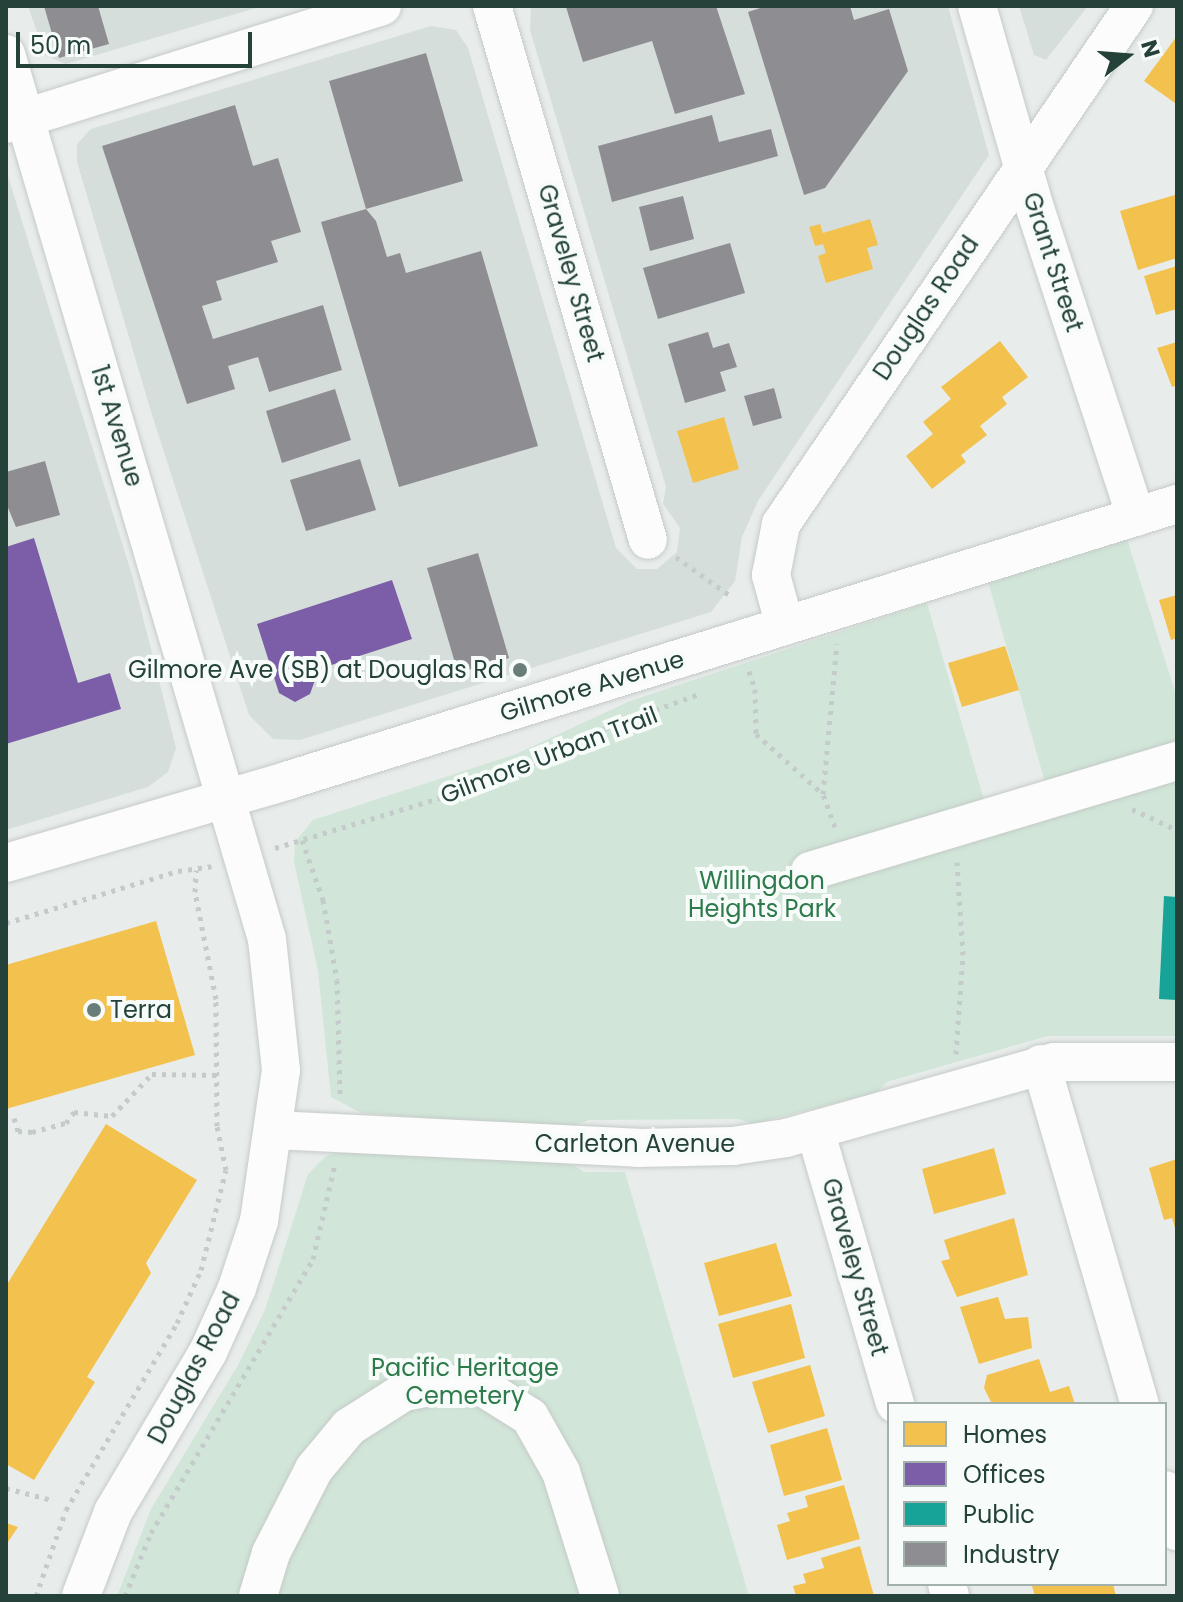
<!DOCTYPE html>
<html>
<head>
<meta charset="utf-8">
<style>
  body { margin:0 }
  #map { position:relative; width:1183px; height:1602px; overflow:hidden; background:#e8edeb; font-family:Poppins,sans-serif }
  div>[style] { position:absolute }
  .built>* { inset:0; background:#d6dedb }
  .green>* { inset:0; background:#d1e6d8 }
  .homes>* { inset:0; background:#f2c14e }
  .offices>* { inset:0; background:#7b5ea7 }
  .public>* { inset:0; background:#17a398 }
  .industry>* { inset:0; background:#8d8d92 }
  .path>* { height:5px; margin-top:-2.5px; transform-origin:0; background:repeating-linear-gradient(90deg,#c3ccca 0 4px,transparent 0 10px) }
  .roads { filter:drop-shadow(0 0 2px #c5cac8) drop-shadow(0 0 2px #c5cac8) }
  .minor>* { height:38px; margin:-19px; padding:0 19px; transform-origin:19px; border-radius:19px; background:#fcfcfc }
  .dots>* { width:22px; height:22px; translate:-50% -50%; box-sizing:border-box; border:4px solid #f7fbf9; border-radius:50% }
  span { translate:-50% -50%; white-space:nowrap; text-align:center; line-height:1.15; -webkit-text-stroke:8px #f7fbf9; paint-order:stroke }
  .street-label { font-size:24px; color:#24423a }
  .poi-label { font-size:24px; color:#24423a }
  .right { translate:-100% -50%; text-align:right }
  .left { translate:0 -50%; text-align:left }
  .park-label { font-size:24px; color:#2d7a4b }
  .frame { position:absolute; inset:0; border:8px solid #24423a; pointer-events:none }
  .legend { position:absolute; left:887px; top:1402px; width:280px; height:184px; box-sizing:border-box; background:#f7fbf9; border:2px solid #a3b1ad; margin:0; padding:10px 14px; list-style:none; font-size:24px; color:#24423a }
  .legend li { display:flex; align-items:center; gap:16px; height:40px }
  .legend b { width:40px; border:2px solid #a3b1ad }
  .north { position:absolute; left:1087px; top:16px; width:80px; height:80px; -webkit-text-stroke:6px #f7fbf9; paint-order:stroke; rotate:73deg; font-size:22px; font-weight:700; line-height:32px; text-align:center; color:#24423a }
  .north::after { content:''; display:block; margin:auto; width:28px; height:36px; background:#24423a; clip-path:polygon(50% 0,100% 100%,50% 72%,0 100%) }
  .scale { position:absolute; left:16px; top:32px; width:236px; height:36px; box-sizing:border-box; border:4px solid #24423a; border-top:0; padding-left:10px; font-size:24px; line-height:28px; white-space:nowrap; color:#24423a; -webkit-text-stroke:6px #f7fbf9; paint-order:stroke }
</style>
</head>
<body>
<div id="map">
  <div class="built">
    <i style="clip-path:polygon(28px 6px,263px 6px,66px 64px,45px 55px)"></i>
    <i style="clip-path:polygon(531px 6px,948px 6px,989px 155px,758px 501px,742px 537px,735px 581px,711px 612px,300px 740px,273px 739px,249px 715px,152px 415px,77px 162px,77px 144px,91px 129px,431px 26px,456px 30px,468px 48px,616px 548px,637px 569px,657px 569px,677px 552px,680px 528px,663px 504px,666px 487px,530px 30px)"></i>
    <i style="clip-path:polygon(1019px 6px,1088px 6px,1046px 60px,1034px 55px)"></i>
    <i style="clip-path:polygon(6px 170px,133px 578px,176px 748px,168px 772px,148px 787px,6px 830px)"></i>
  </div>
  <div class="green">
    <i style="clip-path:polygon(1126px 536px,1177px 698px,1177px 1036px,1048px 1036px,887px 1082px,877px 1092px,753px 1124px,739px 1119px,589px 1120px,569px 1127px,539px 1126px,361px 1113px,331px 1097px,318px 971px,294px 862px,295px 842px,313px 820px,516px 754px,630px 701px,927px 603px,993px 831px,1059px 811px,1044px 779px,987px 578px)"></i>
    <i style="clip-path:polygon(347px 1152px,570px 1163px,584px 1172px,625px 1172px,749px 1596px,117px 1596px,151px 1509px,238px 1365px,265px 1310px,308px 1174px,327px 1155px)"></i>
  </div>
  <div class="homes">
    <i style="clip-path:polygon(1177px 36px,1177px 99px,1175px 103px,1144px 81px)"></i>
    <i style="clip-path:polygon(1175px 195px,1177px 258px,1138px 270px,1120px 211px)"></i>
    <i style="clip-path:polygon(870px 219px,878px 245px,867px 248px,873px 269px,826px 283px,818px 256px,826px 253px,823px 244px,815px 246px,809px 227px,820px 224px,823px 233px)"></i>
    <i style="clip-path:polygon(1177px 266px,1177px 309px,1156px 315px,1144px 276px)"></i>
    <i style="clip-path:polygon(1000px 341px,1028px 377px,1002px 397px,1007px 404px,980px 426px,987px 435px,961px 455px,966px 462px,932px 489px,906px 456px,933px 434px,923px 422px,951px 399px,941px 387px)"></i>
    <i style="clip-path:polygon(1177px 342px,1177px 385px,1172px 387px,1157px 348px)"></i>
    <i style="clip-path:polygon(724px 417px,739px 469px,693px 483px,677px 431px)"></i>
    <i style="clip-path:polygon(1177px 595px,1177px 638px,1171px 640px,1159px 600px)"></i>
    <i style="clip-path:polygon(1005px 646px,1019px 690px,962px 707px,948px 663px)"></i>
    <i style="clip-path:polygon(156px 921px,195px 1055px,6px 1109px,6px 965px)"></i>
    <i style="clip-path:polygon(106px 1124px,197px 1180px,146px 1263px,151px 1273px,87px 1377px,95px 1382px,34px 1480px,6px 1464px,6px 1286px)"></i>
    <i style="clip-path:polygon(994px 1148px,1006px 1194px,934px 1214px,922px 1169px)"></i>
    <i style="clip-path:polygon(1177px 1159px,1177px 1231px,1176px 1231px,1172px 1218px,1164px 1220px,1149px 1168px)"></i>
    <i style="clip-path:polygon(1014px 1218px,1028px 1275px,957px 1297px,941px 1261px,950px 1259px,944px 1240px)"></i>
    <i style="clip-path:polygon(776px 1243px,792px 1296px,719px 1316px,704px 1263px)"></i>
    <i style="clip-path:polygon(998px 1297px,1005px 1319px,1028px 1317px,1032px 1348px,979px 1364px,960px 1307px)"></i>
    <i style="clip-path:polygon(791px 1304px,805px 1358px,733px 1378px,718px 1324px)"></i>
    <i style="clip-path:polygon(1039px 1359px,1050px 1392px,1069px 1386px,1075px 1404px,992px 1404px,984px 1388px,987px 1375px)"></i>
    <i style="clip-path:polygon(810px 1365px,825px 1416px,768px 1433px,752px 1382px)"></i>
    <i style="clip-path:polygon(827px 1428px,842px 1480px,784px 1496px,770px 1445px)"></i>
    <i style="clip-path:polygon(844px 1485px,860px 1539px,787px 1560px,777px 1525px,790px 1521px,787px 1513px,808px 1507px,805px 1496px)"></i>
    <i style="clip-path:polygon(6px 1523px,18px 1527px,6px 1545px)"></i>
    <i style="clip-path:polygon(860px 1546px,874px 1596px,796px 1596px,793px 1586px,806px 1583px,803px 1574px,824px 1568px,821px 1558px)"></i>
    <i style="clip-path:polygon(1113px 1584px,1116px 1596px,1035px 1596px,1032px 1586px)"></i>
  </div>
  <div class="offices">
    <i style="clip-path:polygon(34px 538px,78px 683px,110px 673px,121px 709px,6px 744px,6px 547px)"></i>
    <i style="clip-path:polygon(392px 580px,412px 639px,319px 669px,310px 694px,295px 702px,279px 693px,257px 624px)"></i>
  </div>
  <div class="public">
    <i style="clip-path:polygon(1164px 896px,1177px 897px,1177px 1000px,1159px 999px)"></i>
  </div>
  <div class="industry">
    <i style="clip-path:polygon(44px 6px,98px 6px,109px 44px,59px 58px)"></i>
    <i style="clip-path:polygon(716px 6px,745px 94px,675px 114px,652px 41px,583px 62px,566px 7px)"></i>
    <i style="clip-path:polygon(766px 6px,850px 6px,854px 20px,889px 9px,908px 71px,825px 188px,804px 195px,748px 12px)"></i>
    <i style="clip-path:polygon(426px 53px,463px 181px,366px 209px,376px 221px,387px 257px,400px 253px,406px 273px,481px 251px,538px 446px,399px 487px,321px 222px,366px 209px,329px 81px)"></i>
    <i style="clip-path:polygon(235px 105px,253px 166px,278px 158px,301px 232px,271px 241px,278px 262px,216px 281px,222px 300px,202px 306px,213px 339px,323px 305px,342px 370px,269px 392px,258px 357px,228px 366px,235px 389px,187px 404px,102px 146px)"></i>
    <i style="clip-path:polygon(712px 115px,719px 142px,771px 129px,778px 156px,612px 202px,598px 146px)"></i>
    <i style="clip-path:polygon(683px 196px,694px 239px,650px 251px,639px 207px)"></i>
    <i style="clip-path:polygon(730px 243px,745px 293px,658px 319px,643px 268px)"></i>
    <i style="clip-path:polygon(708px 332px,713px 348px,729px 343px,737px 367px,720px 372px,726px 391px,685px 403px,668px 344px)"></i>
    <i style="clip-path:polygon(774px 388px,782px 418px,753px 426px,744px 396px)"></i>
    <i style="clip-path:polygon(335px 389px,351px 440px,282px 463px,266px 411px)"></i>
    <i style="clip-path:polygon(360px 459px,376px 510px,306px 531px,290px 480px)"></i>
    <i style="clip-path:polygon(45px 461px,60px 515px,16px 527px,6px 503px,6px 472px)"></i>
    <i style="clip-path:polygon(478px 553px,509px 658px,458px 673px,427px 568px)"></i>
  </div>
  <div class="path">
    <i style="left:676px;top:557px;width:65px;rotate:35.6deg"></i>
    <i style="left:749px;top:671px;width:19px;rotate:72deg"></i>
    <i style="left:755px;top:689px;width:45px;rotate:88.7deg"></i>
    <i style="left:756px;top:734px;width:89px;rotate:41.8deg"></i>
    <i style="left:1132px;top:809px;width:50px;rotate:25deg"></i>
    <i style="left:835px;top:827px;width:35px;rotate:-110deg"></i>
    <i style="left:823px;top:794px;width:151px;rotate:-84.7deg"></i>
    <i style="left:302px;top:840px;width:64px;rotate:70.7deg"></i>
    <i style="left:323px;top:900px;width:81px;rotate:80.1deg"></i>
    <i style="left:337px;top:980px;width:118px;rotate:88.5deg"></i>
    <i style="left:275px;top:848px;width:231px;rotate:-16.9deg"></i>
    <i style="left:496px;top:781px;width:124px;rotate:-25.7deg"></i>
    <i style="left:608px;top:727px;width:100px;rotate:-19.9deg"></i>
    <i style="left:6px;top:923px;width:180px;rotate:-16.8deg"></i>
    <i style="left:178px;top:871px;width:34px;rotate:-8deg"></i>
    <i style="left:956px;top:1054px;width:99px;rotate:-86deg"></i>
    <i style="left:963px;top:955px;width:93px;rotate:-93.7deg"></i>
    <i style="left:14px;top:1118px;width:14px;rotate:73deg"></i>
    <i style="left:18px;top:1131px;width:14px;rotate:4deg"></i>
    <i style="left:32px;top:1132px;width:35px;rotate:-15deg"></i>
    <i style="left:66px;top:1123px;width:14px;rotate:-54deg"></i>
    <i style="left:74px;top:1112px;width:38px;rotate:6deg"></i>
    <i style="left:112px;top:1116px;width:58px;rotate:-46.4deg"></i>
    <i style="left:152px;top:1074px;width:67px;rotate:0.9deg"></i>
    <i style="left:6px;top:1488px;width:48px;rotate:14.6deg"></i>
    <i style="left:36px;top:1596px;width:91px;rotate:-70.8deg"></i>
    <i style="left:66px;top:1510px;width:217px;rotate:-59.3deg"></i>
    <i style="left:177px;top:1323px;width:58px;rotate:-65.6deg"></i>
    <i style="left:201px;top:1270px;width:103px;rotate:-76deg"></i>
    <i style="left:226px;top:1170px;width:45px;rotate:-101.6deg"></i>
    <i style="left:217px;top:1126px;width:127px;rotate:-90.5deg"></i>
    <i style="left:216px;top:999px;width:109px;rotate:-101.1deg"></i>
    <i style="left:195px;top:892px;width:22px;rotate:-87deg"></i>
    <i style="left:125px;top:1596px;width:68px;rotate:-67.6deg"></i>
    <i style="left:151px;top:1533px;width:318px;rotate:-59.4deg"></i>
    <i style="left:313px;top:1259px;width:98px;rotate:-77deg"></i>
  </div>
  <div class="roads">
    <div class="minor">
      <i style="left:492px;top:6px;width:556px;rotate:73.72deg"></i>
      <i style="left:977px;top:6px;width:210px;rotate:74deg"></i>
      <i style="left:1035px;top:208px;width:325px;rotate:71.9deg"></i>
      <i style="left:6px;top:54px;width:923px;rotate:73.57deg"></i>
      <i style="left:267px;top:939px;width:132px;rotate:83.9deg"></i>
      <i style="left:281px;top:1070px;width:153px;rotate:98.3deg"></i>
      <i style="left:259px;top:1221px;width:71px;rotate:108.2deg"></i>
      <i style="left:237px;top:1288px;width:70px;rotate:114.4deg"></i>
      <i style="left:208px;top:1352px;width:186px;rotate:120.7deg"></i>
      <i style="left:113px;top:1512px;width:90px;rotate:110.9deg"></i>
      <i style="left:6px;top:124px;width:394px;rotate:-17.4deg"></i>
      <i style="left:785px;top:626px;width:53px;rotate:-105.4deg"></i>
      <i style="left:771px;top:575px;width:52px;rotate:-78.9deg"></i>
      <i style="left:781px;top:524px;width:627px;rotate:-55.73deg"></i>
      <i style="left:6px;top:863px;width:295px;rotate:-16.3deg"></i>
      <i style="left:289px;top:780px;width:930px;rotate:-17.27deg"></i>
      <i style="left:810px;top:871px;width:383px;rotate:-16.7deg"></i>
      <i style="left:1041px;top:1064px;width:354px;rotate:73.8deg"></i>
      <i style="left:274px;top:1130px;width:364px;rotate:2.8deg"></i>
      <i style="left:638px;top:1148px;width:95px;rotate:-1.2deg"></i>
      <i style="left:733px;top:1146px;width:54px;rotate:-8.6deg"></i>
      <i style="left:786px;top:1138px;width:279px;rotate:-15.8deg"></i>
      <i style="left:1054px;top:1062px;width:123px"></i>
      <i style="left:815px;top:1130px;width:285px;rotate:73.7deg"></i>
      <i style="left:1165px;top:1490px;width:43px;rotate:73.7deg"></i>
      <i style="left:947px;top:1584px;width:12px;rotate:76deg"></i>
      <i style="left:258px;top:1596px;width:45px;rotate:-73.2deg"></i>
      <i style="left:271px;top:1553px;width:94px;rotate:-62.9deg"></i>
      <i style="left:314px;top:1469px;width:55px;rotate:-50.2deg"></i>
      <i style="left:349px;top:1427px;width:65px;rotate:-32.5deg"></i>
      <i style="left:404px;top:1392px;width:43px;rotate:-10.8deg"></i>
      <i style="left:446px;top:1384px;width:38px;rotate:6deg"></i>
      <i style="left:484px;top:1388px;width:54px;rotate:32.2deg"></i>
      <i style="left:530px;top:1417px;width:63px;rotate:60.6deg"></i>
      <i style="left:561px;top:1472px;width:130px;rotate:72.5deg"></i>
    </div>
  </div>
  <div class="dots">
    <i style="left:520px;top:670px;background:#697e78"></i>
    <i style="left:94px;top:1010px;background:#697e78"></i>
  </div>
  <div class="street-label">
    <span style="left:1053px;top:262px;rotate:72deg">Grant Street</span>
    <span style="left:571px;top:273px;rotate:74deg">Graveley Street</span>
    <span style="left:926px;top:308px;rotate:-56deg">Douglas Road</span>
    <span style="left:117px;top:426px;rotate:73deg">1st Avenue</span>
    <span style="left:592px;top:686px;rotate:-17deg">Gilmore Avenue</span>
    <span style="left:549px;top:755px;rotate:-21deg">Gilmore Urban Trail</span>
    <span style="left:635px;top:1144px">Carleton Avenue</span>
    <span style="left:855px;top:1267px;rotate:74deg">Graveley Street</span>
    <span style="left:194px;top:1368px;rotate:-62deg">Douglas Road</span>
  </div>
  <div class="poi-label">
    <span class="right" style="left:504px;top:670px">Gilmore Ave (SB) at Douglas Rd</span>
    <span class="left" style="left:110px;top:1010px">Terra</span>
  </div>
  <div class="park-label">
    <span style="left:762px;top:895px">Willingdon<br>Heights Park</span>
    <span style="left:465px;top:1382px">Pacific Heritage<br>Cemetery</span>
  </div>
  <div class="frame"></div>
  <ul class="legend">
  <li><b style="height:22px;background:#f2c14e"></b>Homes</li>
  <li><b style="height:22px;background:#7b5ea7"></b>Offices</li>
  <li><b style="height:22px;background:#17a398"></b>Public</li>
  <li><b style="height:22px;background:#8d8d92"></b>Industry</li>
  </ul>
  <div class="north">N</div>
  <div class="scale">50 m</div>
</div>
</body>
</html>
